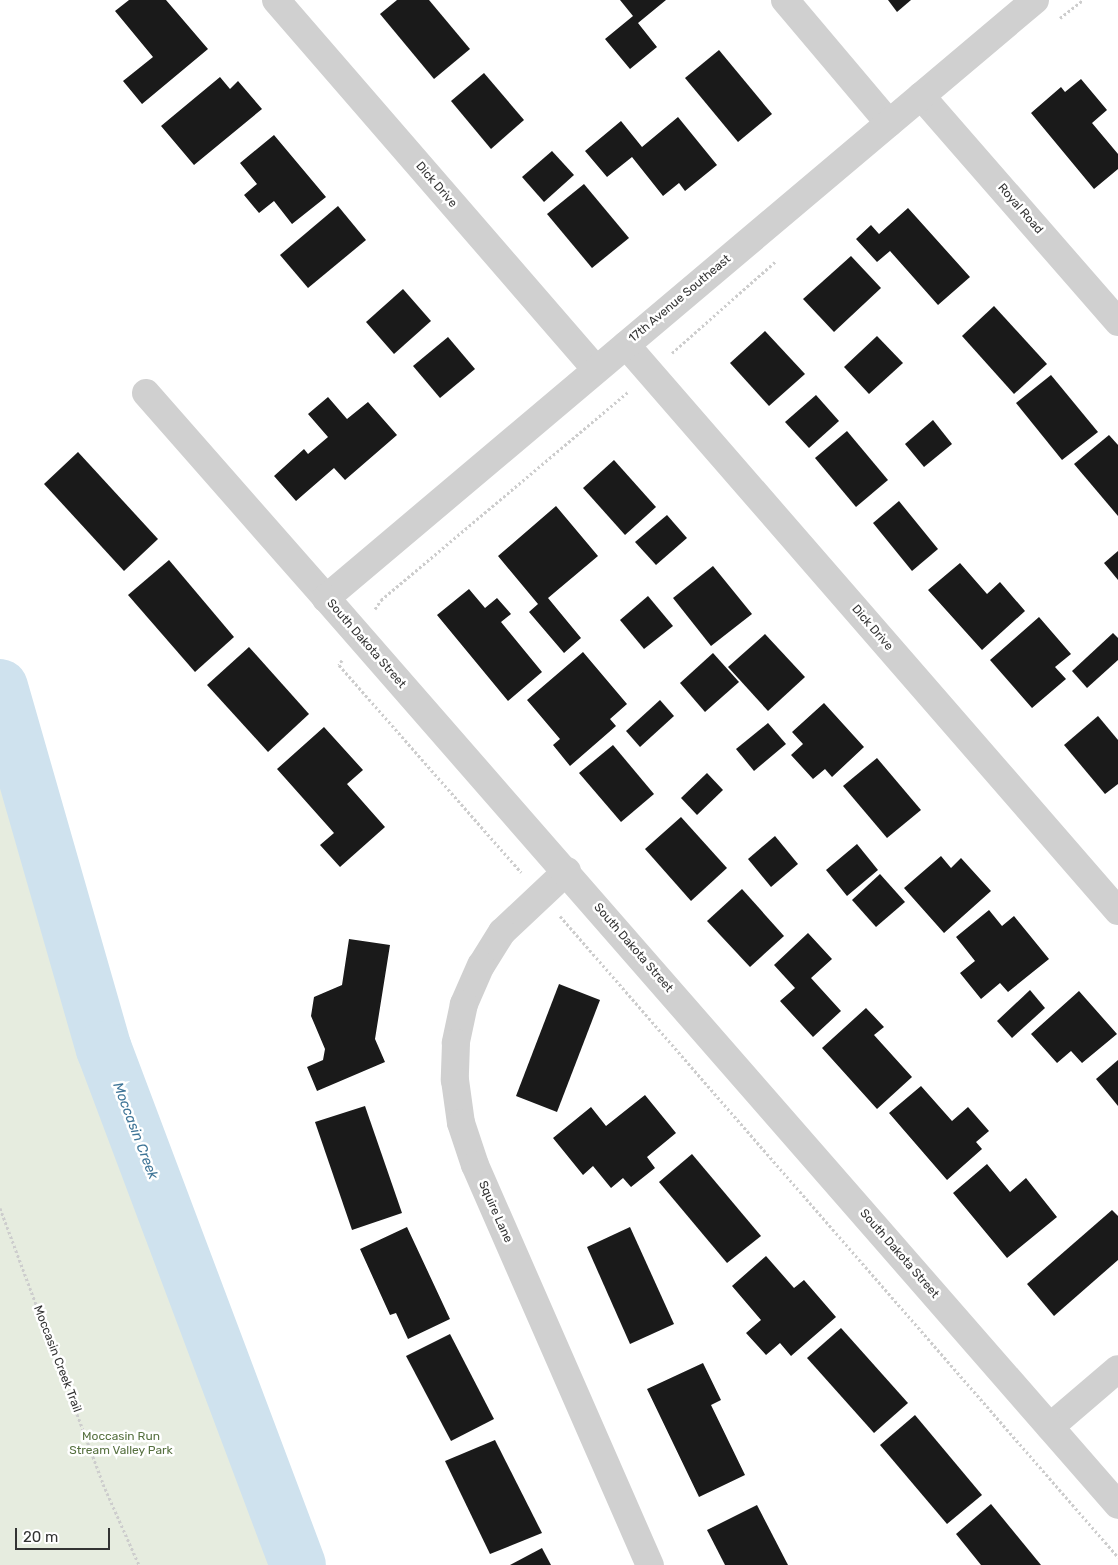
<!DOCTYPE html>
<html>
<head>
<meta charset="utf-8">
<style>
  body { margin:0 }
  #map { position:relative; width:1118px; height:1565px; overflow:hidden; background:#fff; font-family:Rubik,sans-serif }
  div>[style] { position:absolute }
  .green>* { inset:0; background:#e6ecdf }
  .river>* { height:56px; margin:-28px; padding:0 28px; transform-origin:28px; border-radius:28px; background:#cfe2ee }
  .building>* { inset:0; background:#1a1a1a }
  .path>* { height:3px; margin-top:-1.5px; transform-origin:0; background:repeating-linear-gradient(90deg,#cdcdcd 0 2.5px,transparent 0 5px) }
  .minor>* { height:28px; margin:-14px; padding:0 14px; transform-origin:14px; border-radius:14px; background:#d0d0d0 }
  .tertiary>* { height:28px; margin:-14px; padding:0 14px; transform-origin:14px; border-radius:14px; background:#d0d0d0 }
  span { translate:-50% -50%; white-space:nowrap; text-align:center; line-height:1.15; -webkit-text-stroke:5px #fff; paint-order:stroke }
  .street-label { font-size:12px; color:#333 }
  .park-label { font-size:12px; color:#56703f }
  .water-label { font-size:14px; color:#3f7597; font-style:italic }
  .scale { position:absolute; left:15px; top:1528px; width:95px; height:22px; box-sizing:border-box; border:2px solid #333; border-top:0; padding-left:6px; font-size:15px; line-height:18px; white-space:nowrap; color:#333; -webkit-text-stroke:4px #fff; paint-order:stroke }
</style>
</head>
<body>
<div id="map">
  <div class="green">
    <i style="clip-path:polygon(0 687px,104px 1049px,298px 1565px,0 1565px)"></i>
  </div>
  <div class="river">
    <i style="left:0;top:687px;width:377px;rotate:74deg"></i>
    <i style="left:104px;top:1049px;width:551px;rotate:69.4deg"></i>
  </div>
  <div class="building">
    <i style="clip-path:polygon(129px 0,166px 0,208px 49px,142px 104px,123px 81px,153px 57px,115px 11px)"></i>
    <i style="clip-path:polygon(397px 0,429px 0,470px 49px,434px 79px,380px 14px)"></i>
    <i style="clip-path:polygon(620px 0,666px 0,638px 23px,657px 47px,630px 69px,605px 39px,633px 16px)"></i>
    <i style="clip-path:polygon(888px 0,911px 0,897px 12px)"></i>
    <i style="clip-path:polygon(719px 50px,772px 114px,738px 142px,685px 78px)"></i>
    <i style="clip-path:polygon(484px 73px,524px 120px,491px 149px,451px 101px)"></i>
    <i style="clip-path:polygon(220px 77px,230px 89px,238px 81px,262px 109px,194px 165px,161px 126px)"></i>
    <i style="clip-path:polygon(1081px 79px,1107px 110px,1092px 123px,1118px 154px,1118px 169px,1094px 189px,1031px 113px,1061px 87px,1065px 92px)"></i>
    <i style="clip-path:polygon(678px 117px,717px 165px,685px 191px,679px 183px,663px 196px,632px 157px,607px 177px,585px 151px,621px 121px,642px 147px)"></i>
    <i style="clip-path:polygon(274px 135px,326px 197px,292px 224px,274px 201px,259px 213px,244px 195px,257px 184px,240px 163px)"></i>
    <i style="clip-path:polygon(552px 151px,574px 175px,544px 202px,522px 177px)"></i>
    <i style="clip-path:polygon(584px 184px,629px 238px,592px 268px,547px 214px)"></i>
    <i style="clip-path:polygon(338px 206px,366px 240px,308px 288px,280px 255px)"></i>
    <i style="clip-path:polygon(908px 208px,970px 277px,938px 305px,890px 251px,877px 262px,856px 239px,871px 225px,879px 234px)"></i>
    <i style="clip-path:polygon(851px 256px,881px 288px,834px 332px,803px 299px)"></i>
    <i style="clip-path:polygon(403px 289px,431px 321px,394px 354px,366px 322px)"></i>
    <i style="clip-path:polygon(994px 306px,1047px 364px,1014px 394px,962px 336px)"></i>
    <i style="clip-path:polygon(765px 331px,805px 374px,769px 406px,730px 363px)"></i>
    <i style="clip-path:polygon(877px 336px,903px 363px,869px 394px,844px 367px)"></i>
    <i style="clip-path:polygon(448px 337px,475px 369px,440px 398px,413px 366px)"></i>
    <i style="clip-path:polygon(1051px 375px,1098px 432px,1062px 460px,1016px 403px)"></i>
    <i style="clip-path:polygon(816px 395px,839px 421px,809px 448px,785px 422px)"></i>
    <i style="clip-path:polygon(328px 397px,347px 419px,368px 402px,397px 435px,345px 480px,334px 468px,296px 501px,274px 476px,304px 449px,308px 454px,328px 437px,308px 414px)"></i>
    <i style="clip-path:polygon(933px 420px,952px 444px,924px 467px,905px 444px)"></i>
    <i style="clip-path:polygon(847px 431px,888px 480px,856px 507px,815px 458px)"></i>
    <i style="clip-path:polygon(1109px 435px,1118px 445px,1118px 516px,1074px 464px)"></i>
    <i style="clip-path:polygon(78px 452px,158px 539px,124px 571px,44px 484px)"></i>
    <i style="clip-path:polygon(614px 460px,656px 507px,625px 535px,583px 488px)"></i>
    <i style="clip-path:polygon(899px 501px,938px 549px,912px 571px,873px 523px)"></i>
    <i style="clip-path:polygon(556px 506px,598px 556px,548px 598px,581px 638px,564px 653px,529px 612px,538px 604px,498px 556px)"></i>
    <i style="clip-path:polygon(667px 515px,687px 538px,656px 565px,635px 542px)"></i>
    <i style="clip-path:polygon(1118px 551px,1118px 580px,1104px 563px)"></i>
    <i style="clip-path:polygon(169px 560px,234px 637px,195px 672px,128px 595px)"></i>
    <i style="clip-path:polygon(960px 563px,987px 594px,1000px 582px,1025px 611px,982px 650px,928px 590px)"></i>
    <i style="clip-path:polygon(713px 566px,752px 614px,711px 646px,673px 598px)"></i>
    <i style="clip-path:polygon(469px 589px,485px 608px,497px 598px,511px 614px,501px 622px,542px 672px,508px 701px,437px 615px)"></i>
    <i style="clip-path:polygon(648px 596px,673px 626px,644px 649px,620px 620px)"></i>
    <i style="clip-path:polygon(1039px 617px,1071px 654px,1055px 667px,1066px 679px,1032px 708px,990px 660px)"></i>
    <i style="clip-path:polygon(1113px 633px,1118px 638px,1118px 660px,1087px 688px,1072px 671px)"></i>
    <i style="clip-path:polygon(765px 634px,805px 677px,768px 711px,728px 667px)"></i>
    <i style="clip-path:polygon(249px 647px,309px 714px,268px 752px,207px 685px)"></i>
    <i style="clip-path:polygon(583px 652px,627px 704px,610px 719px,616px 726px,570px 766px,553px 745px,560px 739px,527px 700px)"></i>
    <i style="clip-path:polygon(713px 653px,739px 682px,705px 712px,680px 683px)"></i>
    <i style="clip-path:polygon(660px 700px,674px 716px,640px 747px,626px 731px)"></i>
    <i style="clip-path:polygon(824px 703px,864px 747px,832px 777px,825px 769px,813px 779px,791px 755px,803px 744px,792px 732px)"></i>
    <i style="clip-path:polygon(1098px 716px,1118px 740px,1118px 784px,1105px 794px,1064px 745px)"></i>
    <i style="clip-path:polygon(768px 723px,786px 744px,754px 771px,736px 749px)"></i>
    <i style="clip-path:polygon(324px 727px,363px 770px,347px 784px,385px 827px,340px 867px,320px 845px,334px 833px,277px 769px)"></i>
    <i style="clip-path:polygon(613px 745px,654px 794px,621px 822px,579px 773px)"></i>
    <i style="clip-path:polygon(877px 758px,921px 810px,887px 838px,843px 786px)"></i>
    <i style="clip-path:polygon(707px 773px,723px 790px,697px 815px,681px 798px)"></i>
    <i style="clip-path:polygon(681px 817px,727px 868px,691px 901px,645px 849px)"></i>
    <i style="clip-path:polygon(775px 836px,798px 864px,771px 887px,748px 859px)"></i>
    <i style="clip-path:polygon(857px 844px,878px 870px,847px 896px,826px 870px)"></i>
    <i style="clip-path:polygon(941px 856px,951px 868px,961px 858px,991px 891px,944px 933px,904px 888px)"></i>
    <i style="clip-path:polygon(880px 874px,905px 902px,876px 927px,852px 900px)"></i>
    <i style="clip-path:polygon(742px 889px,784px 936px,750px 967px,707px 921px)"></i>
    <i style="clip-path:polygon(989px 910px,1002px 926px,1014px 916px,1049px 959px,1008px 992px,1000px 983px,981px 999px,960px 973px,975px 961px,956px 937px)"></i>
    <i style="clip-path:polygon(808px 933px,832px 959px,811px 978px,841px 1011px,813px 1037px,780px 1001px,795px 988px,774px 965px)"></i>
    <i style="clip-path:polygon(349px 939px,390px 945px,375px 1039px,385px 1062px,317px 1091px,307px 1067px,323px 1060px,325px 1049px,311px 1016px,314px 997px,342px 985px)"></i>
    <i style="clip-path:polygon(559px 984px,600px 1000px,557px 1112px,516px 1096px)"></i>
    <i style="clip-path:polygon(1030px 990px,1045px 1008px,1012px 1038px,997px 1021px)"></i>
    <i style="clip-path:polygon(1079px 991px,1117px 1034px,1082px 1063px,1071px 1051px,1057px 1063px,1031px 1034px)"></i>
    <i style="clip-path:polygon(866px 1008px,884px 1027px,874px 1035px,912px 1077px,877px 1109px,822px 1048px)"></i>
    <i style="clip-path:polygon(1118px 1060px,1118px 1106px,1096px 1079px)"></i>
    <i style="clip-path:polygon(921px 1086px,952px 1121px,968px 1107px,989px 1131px,976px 1142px,982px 1149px,947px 1180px,889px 1113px)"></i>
    <i style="clip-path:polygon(645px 1095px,676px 1133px,647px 1157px,655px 1168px,631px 1187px,623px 1178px,611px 1188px,593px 1166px,583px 1175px,553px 1138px,591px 1107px,606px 1126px)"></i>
    <i style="clip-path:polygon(365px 1106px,402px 1213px,352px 1230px,315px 1122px)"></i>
    <i style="clip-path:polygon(692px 1154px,761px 1236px,727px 1263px,659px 1182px)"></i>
    <i style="clip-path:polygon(987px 1164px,1010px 1192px,1026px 1178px,1057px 1217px,1007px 1258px,953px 1193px)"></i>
    <i style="clip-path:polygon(1112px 1210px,1118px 1216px,1118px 1260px,1054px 1316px,1027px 1284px)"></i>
    <i style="clip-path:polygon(407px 1227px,450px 1319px,408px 1339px,396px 1313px,390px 1315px,360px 1249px)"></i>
    <i style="clip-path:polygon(630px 1227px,674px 1324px,630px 1344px,587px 1247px)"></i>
    <i style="clip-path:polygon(766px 1256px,794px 1288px,804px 1280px,836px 1317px,791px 1356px,780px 1343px,766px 1355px,746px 1333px,761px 1320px,732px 1286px)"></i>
    <i style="clip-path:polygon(841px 1328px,908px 1403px,874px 1433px,807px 1358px)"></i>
    <i style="clip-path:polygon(450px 1334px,494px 1419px,451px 1441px,406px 1356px)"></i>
    <i style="clip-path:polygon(703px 1363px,721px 1400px,711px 1405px,745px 1475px,699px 1497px,647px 1389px)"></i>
    <i style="clip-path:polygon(915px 1415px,982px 1495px,947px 1524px,880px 1445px)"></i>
    <i style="clip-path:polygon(495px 1440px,542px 1533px,490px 1554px,445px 1461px)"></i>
    <i style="clip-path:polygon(991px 1504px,1041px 1565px,981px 1565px,956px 1534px)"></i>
    <i style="clip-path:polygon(757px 1505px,788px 1565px,725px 1565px,707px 1530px)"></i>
    <i style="clip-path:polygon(542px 1548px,551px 1565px,510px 1565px)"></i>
  </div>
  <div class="path">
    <i style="left:1060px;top:18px;width:29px;rotate:-38deg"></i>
    <i style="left:672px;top:353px;width:139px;rotate:-41.5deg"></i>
    <i style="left:375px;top:609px;width:11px;rotate:-56deg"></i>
    <i style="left:381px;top:600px;width:323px;rotate:-40.1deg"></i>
    <i style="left:342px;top:660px;width:6px;rotate:121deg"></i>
    <i style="left:339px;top:665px;width:276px;rotate:48.7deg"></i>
    <i style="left:560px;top:916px;width:850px;rotate:48.96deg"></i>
    <i style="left:0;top:1208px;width:295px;rotate:69.5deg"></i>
    <i style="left:103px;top:1484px;width:89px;rotate:66deg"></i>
  </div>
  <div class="minor">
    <i style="left:276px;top:0;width:489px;rotate:49.1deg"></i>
    <i style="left:785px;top:0;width:161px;rotate:49.8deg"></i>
    <i style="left:921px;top:96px;width:300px;rotate:48.9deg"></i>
    <i style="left:626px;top:345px;width:750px;rotate:49deg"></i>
    <i style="left:146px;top:393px;width:273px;rotate:48.7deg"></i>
    <i style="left:567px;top:871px;width:89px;rotate:136.8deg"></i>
    <i style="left:502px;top:932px;width:39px;rotate:122deg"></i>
    <i style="left:481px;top:965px;width:43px;rotate:113.6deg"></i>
    <i style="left:464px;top:1004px;width:40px;rotate:102deg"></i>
    <i style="left:456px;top:1043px;width:37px;rotate:92deg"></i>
    <i style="left:455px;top:1080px;width:43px;rotate:82.1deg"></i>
    <i style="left:461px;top:1123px;width:44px;rotate:71.6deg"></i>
    <i style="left:475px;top:1165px;width:437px;rotate:66.4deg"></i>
    <i style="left:1050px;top:1427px;width:89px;rotate:-40.5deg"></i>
  </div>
  <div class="tertiary">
    <i style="left:1035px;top:0;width:928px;rotate:139.85deg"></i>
    <i style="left:326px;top:598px;width:1204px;rotate:48.87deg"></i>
  </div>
  <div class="street-label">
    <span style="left:436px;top:185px;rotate:49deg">Dick Drive</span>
    <span style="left:1020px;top:209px;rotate:49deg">Royal Road</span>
    <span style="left:680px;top:299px;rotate:-40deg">17th Avenue Southeast</span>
    <span style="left:872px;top:628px;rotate:49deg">Dick Drive</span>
    <span style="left:366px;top:644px;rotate:49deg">South Dakota Street</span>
    <span style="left:633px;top:948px;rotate:49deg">South Dakota Street</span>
    <span style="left:495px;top:1212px;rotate:66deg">Squire Lane</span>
    <span style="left:899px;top:1254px;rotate:49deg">South Dakota Street</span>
    <span style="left:57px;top:1359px;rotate:69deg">Moccasin Creek Trail</span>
  </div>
  <div class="park-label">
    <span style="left:121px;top:1444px">Moccasin Run<br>Stream Valley Park</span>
  </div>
  <div class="water-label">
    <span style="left:135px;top:1131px;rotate:69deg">Moccasin Creek</span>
  </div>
  <div class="scale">20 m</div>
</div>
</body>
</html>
